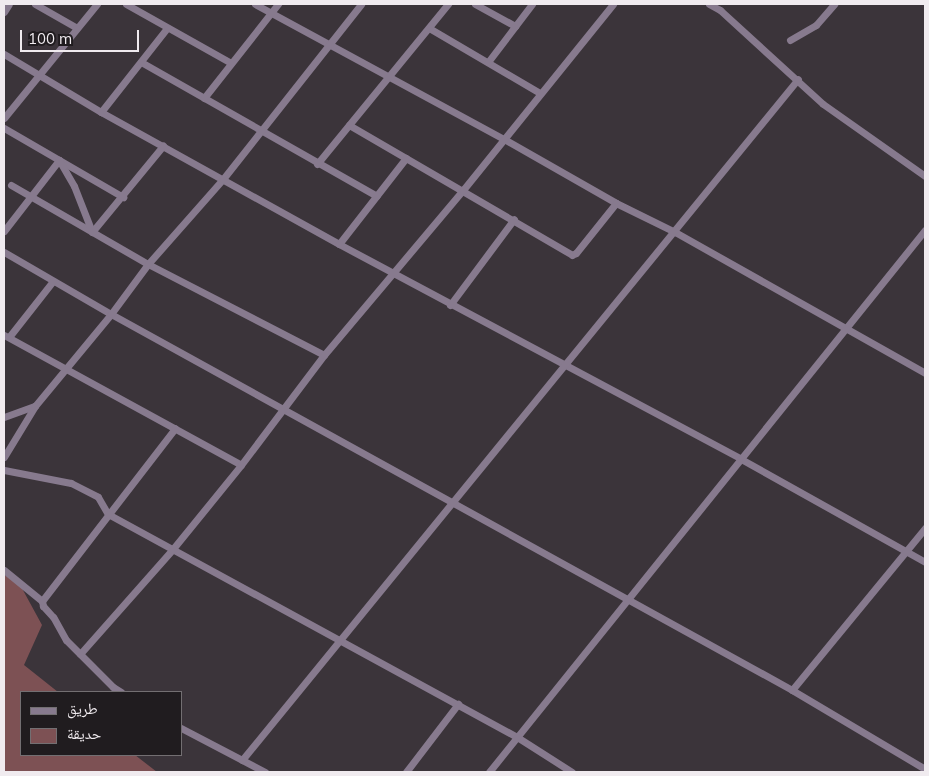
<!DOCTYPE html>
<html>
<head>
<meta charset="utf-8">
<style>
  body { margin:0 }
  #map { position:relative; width:929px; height:776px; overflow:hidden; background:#3b343a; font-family:Mulish,"Noto Naskh Arabic",sans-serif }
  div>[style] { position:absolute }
  .green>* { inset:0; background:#7d5154 }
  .minor>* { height:7px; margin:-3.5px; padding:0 3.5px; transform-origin:3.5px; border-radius:3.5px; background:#877a8e }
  span { translate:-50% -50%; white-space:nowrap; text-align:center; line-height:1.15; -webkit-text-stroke:5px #201c1f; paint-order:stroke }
  .frame { position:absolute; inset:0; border:5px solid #f0ebef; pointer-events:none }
  .legend { position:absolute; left:20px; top:691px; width:162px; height:65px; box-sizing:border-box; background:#201c1f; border:1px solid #736f72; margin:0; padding:6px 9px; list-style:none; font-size:15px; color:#f0ebef }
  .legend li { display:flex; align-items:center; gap:10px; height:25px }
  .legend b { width:25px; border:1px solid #736f72 }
  .scale { position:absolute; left:20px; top:30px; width:119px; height:22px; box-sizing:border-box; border:2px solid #f0ebef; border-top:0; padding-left:6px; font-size:15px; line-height:18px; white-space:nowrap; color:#f0ebef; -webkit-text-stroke:4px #201c1f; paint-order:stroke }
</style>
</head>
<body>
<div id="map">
  <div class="green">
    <i style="clip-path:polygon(4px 575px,18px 581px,42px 625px,24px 665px,58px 692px,21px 692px,21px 755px,135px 755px,157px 772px,4px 772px)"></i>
  </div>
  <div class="minor">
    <i style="left:35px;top:4px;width:48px;rotate:29.7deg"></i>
    <i style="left:126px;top:4px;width:120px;rotate:29.3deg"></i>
    <i style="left:255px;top:4px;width:283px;rotate:28.5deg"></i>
    <i style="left:504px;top:139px;width:129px;rotate:29.7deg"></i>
    <i style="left:616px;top:203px;width:66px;rotate:26.2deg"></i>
    <i style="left:675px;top:232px;width:287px;rotate:29.4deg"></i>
    <i style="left:475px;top:4px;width:46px;rotate:28.8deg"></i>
    <i style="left:709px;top:4px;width:13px;rotate:29deg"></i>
    <i style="left:720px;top:10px;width:139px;rotate:42.4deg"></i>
    <i style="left:823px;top:104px;width:125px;rotate:35.2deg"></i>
    <i style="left:4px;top:12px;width:9px;rotate:-58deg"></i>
    <i style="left:429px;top:28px;width:129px;rotate:30.4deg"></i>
    <i style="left:790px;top:40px;width:30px;rotate:-30deg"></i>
    <i style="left:816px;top:25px;width:28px;rotate:-49deg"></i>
    <i style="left:4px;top:54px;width:113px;rotate:30.9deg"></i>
    <i style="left:101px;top:112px;width:272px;rotate:29deg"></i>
    <i style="left:339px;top:244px;width:456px;rotate:28.1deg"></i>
    <i style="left:741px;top:459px;width:211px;rotate:29.2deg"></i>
    <i style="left:141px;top:62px;width:271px;rotate:29.6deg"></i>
    <i style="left:488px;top:62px;width:73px;rotate:-52.8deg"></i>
    <i style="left:204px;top:98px;width:120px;rotate:-51.8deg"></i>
    <i style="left:101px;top:112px;width:107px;rotate:-51.8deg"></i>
    <i style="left:4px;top:118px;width:147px;rotate:-50.8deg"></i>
    <i style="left:349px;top:125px;width:258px;rotate:30.2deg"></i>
    <i style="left:572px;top:255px;width:4px;rotate:-27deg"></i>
    <i style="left:576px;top:253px;width:64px;rotate:-51.3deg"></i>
    <i style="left:4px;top:128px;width:138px;rotate:30.1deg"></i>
    <i style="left:317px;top:164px;width:207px;rotate:-50.7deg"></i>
    <i style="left:11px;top:185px;width:158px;rotate:30deg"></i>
    <i style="left:148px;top:264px;width:198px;rotate:27.3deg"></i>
    <i style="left:4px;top:231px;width:90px;rotate:-52.2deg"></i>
    <i style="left:59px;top:160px;width:30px;rotate:60deg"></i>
    <i style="left:74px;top:186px;width:49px;rotate:68.6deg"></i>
    <i style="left:92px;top:232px;width:112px;rotate:-50.5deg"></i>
    <i style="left:339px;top:244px;width:109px;rotate:-52.1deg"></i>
    <i style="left:4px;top:252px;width:124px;rotate:30.1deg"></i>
    <i style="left:111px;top:314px;width:778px;rotate:28.9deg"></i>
    <i style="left:792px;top:690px;width:155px;rotate:30.7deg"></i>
    <i style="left:450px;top:305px;width:107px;rotate:-53.3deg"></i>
    <i style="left:4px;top:335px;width:270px;rotate:28.7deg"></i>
    <i style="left:9px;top:337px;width:71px;rotate:-51.8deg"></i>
    <i style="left:4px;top:417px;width:33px;rotate:-20deg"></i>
    <i style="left:35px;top:406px;width:119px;rotate:-50.4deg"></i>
    <i style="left:111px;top:314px;width:62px;rotate:-53.5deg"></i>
    <i style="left:148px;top:264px;width:113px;rotate:-48.6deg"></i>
    <i style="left:223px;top:179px;width:223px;rotate:-51.7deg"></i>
    <i style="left:4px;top:457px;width:60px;rotate:-58.7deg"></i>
    <i style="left:4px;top:470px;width:68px;rotate:11deg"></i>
    <i style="left:71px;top:483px;width:30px;rotate:27deg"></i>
    <i style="left:98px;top:497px;width:20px;rotate:60deg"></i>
    <i style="left:108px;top:514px;width:466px;rotate:28.6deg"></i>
    <i style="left:517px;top:737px;width:65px;rotate:32.5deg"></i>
    <i style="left:4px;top:570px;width:49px;rotate:39.2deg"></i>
    <i style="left:80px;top:654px;width:139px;rotate:-48.5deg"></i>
    <i style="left:172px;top:550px;width:109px;rotate:-50.9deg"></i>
    <i style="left:241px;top:465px;width:138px;rotate:-53deg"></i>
    <i style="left:324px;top:355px;width:216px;rotate:-49.9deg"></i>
    <i style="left:463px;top:190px;width:239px;rotate:-51.1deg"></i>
    <i style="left:792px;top:690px;width:210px;rotate:-50.6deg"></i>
    <i style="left:121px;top:692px;width:9px;rotate:-148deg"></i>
    <i style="left:113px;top:687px;width:66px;rotate:-135deg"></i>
    <i style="left:66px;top:640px;width:26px;rotate:-119deg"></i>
    <i style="left:53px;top:617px;width:15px;rotate:-132deg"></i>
    <i style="left:43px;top:606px;width:5px;rotate:-101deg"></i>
    <i style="left:42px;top:601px;width:218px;rotate:-52.4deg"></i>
    <i style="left:181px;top:728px;width:95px;rotate:27.6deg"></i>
    <i style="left:242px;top:760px;width:879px;rotate:-50.77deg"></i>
    <i style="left:406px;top:772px;width:86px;rotate:-52.6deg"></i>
    <i style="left:489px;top:772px;width:696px;rotate:-51.19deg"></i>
  </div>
  <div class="frame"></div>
  <ul class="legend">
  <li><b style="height:6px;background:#877a8e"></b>طريق</li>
  <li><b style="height:14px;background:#7d5154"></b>حديقة</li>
  </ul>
  <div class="scale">100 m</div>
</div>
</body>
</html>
